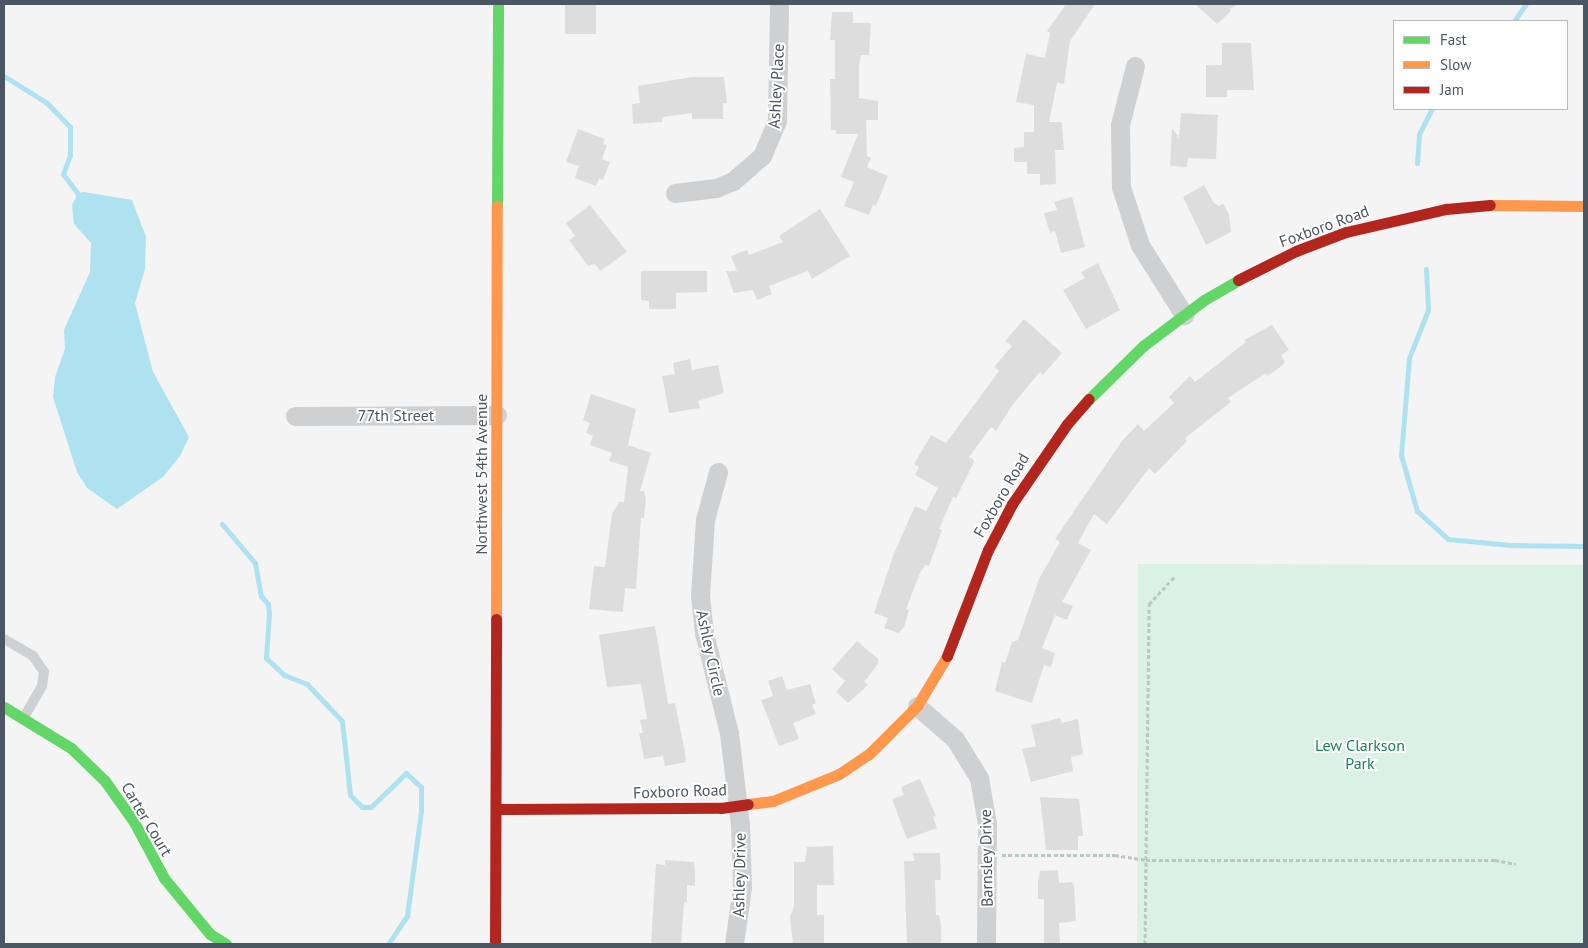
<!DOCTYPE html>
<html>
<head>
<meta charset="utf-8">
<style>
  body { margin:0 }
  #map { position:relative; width:1588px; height:948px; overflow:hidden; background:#f4f4f4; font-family:"PT Sans",sans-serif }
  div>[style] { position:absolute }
  .green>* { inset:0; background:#d9f2e3 }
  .water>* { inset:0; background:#aee2f0 }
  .stream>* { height:5px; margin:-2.5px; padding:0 2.5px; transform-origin:2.5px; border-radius:2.5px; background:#aee2f0 }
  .building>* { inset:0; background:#ddddde }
  .path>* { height:3px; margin-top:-1.5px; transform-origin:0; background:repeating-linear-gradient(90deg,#bcc7c4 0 4px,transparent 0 6.5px) }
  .lane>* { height:10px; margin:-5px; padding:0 5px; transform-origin:5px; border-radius:5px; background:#ced0d2 }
  .street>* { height:19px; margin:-9.5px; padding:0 9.5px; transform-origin:9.5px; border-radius:9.5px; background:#ced0d2 }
  .fast>* { height:11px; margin:-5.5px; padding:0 5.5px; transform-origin:5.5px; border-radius:5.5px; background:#63d668 }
  .slow>* { height:11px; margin:-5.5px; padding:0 5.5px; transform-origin:5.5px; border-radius:5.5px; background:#ff974d }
  .jam>* { height:11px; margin:-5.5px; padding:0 5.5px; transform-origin:5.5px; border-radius:5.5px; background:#b3261e }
  span { translate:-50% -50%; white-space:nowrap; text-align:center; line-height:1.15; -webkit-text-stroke:4px #fff; paint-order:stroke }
  .street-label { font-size:16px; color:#4a5661 }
  .park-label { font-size:16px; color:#17864f }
  .frame { position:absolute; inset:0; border:5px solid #4a5661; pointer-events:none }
  .legend { position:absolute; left:1393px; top:20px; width:175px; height:90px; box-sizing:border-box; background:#fff; border:1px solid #b7bbc0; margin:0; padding:6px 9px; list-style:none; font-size:15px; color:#4a5661 }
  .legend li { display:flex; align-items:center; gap:10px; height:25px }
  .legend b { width:25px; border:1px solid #b7bbc0 }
</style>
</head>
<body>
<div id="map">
  <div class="green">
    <i style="clip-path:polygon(1138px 564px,1584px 565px,1584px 944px,1137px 944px)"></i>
  </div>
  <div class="water">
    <i style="clip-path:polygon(84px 192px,132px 200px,146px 237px,145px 269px,135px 303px,153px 372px,189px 437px,180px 456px,163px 477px,117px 509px,87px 488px,77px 472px,53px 397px,55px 377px,65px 349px,64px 330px,90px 272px,91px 243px,74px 224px,72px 205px,78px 193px)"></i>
  </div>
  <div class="stream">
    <i style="left:1514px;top:21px;width:21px;rotate:-55deg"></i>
    <i style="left:4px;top:76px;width:51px;rotate:32.1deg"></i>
    <i style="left:47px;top:103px;width:33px;rotate:46deg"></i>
    <i style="left:70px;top:127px;width:28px;rotate:90deg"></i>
    <i style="left:70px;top:155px;width:20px;rotate:110deg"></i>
    <i style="left:63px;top:174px;width:31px;rotate:53deg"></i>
    <i style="left:1417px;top:163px;width:29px;rotate:-86deg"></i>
    <i style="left:1419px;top:134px;width:28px;rotate:-63deg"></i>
    <i style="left:1426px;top:269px;width:41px;rotate:87.2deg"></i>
    <i style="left:1428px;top:310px;width:52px;rotate:111.6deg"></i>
    <i style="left:1409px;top:358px;width:97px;rotate:94.7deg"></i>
    <i style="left:1401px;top:455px;width:58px;rotate:74.1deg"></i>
    <i style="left:1417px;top:511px;width:42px;rotate:42.1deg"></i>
    <i style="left:1448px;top:539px;width:62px;rotate:5.5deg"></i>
    <i style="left:1510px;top:545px;width:74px;rotate:0.8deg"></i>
    <i style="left:222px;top:524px;width:51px;rotate:49.8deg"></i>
    <i style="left:255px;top:563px;width:34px;rotate:80deg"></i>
    <i style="left:261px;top:596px;width:11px;rotate:49deg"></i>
    <i style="left:268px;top:604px;width:9px;rotate:84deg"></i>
    <i style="left:269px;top:613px;width:45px;rotate:93.8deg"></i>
    <i style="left:266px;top:658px;width:25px;rotate:43deg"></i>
    <i style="left:284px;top:675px;width:25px;rotate:21deg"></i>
    <i style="left:307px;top:684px;width:51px;rotate:46.6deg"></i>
    <i style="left:342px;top:721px;width:74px;rotate:83.8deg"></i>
    <i style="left:350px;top:795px;width:17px;rotate:45deg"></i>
    <i style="left:362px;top:807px;width:9px"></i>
    <i style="left:371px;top:807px;width:49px;rotate:-44.2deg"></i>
    <i style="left:406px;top:773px;width:21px;rotate:43deg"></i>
    <i style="left:421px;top:787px;width:24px;rotate:90deg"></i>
    <i style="left:421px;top:811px;width:106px;rotate:97.6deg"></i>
    <i style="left:407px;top:916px;width:34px;rotate:124deg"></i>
  </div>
  <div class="building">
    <i style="clip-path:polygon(565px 4px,596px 4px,596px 34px,565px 34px)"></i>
    <i style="clip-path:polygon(1066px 4px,1095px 4px,1070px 41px,1064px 84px,1057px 83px,1049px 122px,1062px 122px,1064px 150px,1055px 150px,1056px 184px,1040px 185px,1040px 174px,1027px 174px,1027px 162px,1014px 162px,1014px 148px,1024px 147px,1024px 132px,1034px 132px,1034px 105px,1016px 102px,1026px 54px,1045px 58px,1050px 33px,1047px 31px)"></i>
    <i style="clip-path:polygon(1195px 4px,1239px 4px,1229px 9px,1231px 11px,1217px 24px)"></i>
    <i style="clip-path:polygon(832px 12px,853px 12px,853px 23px,871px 23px,869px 55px,861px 55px,859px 66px,859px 98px,878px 101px,878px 120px,866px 120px,867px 156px,871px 158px,867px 167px,888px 176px,876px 206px,873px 205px,869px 215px,844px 206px,854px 182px,841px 177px,858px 134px,836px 134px,836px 130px,831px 130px,830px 79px,835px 79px,835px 40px,830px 40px)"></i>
    <i style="clip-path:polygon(1222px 43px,1251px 43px,1254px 90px,1227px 90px,1227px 97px,1206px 97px,1206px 65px,1222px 65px)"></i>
    <i style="clip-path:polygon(692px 77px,724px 77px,727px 103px,723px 103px,723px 119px,692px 119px,692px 113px,663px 117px,662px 122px,633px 124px,632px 104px,640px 103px,638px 86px)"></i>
    <i style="clip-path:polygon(1181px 113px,1218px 115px,1216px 159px,1188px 158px,1187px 167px,1170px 166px,1172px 128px,1179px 138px)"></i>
    <i style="clip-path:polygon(578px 129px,605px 139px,603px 144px,607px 145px,602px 159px,610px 162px,603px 180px,599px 179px,596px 186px,575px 178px,579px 166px,566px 162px)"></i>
    <i style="clip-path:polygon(1204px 185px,1214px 203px,1219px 206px,1223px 204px,1229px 214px,1231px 232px,1206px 245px,1183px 197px)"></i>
    <i style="clip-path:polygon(1072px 197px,1085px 247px,1061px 253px,1055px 231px,1050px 233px,1044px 213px,1057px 210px,1054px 202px)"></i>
    <i style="clip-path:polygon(590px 205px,627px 252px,600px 271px,595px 264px,588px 266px,569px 240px,575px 236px,566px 223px)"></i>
    <i style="clip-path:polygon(820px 209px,850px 256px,812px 279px,808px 271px,769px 286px,772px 294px,757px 300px,753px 290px,734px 293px,726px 271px,737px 271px,731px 256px,747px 250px,749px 255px,783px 242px,779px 236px)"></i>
    <i style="clip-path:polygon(1098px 263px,1120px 310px,1086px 329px,1063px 290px,1085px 278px,1081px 272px)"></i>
    <i style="clip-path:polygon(641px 271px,707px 271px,707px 292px,676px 293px,676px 309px,649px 309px,649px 301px,641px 300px)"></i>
    <i style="clip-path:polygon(1024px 319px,1062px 353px,1043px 375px,1040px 372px,1013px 404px,996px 431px,991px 427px,969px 457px,974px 460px,973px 464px,956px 498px,953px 497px,939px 529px,942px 530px,929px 566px,925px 565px,920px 573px,906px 609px,909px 610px,904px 627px,899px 633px,884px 628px,888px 618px,874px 613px,893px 556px,915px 506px,926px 511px,938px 488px,915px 475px,919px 467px,914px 464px,931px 435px,946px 443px,999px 371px,994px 367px,1012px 346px,1005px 341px)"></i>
    <i style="clip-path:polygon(1272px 325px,1289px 350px,1281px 355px,1285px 362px,1279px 368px,1267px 376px,1266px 373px,1228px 398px,1231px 402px,1185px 438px,1187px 441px,1155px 474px,1149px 468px,1107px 524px,1094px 514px,1078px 543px,1091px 550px,1062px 602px,1073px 606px,1067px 620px,1055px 615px,1042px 648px,1055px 653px,1051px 667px,1044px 665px,1032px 703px,995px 691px,1002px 662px,1005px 663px,1012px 642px,1018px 640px,1039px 579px,1060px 542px,1055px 539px,1122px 441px,1138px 424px,1144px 431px,1174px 403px,1169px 397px,1190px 376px,1195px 382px,1246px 342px,1244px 340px)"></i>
    <i style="clip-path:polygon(690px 359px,692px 370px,718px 365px,724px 393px,698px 401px,700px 408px,669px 413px,662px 376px,675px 374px,673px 363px)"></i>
    <i style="clip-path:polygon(591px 394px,636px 409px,628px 445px,651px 453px,640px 491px,644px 491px,646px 499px,644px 518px,641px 518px,636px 589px,625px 588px,623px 612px,589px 609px,594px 566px,605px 567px,612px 514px,619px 502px,624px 502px,628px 467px,609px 461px,612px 453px,590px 445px,593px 436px,586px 433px,590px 423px,583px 420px)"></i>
    <i style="clip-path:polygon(655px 626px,668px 704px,675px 703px,685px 752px,686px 762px,665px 766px,663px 756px,644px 759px,639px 733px,643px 733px,640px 720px,647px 719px,641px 684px,607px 687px,599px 635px)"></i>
    <i style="clip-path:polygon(857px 641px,878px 659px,878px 664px,864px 682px,868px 685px,848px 703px,836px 692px,845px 681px,832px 669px)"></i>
    <i style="clip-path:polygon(782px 676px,787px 690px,810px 684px,816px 703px,812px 705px,816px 714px,793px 723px,799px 739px,779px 746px,761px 700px,773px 696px,768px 681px)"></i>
    <i style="clip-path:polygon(1060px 718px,1062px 723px,1078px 719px,1083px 754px,1071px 757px,1073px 771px,1031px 782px,1022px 749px,1036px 746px,1031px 725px)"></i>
    <i style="clip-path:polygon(920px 779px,936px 816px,933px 817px,937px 828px,907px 839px,892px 799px,904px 795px,901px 787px)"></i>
    <i style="clip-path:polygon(1040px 797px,1079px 799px,1083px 836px,1078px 836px,1078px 850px,1046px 850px)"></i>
    <i style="clip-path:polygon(833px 846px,834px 885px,817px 885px,817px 915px,824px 915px,824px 944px,793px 944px,790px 917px,794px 906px,794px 862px,805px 862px,807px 847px)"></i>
    <i style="clip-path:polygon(912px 853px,940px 853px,941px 880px,935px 880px,936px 915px,939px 915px,941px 925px,941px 944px,907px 944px,904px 861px,915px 861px)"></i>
    <i style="clip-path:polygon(665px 860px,694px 862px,695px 870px,695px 886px,687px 885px,687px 902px,684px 903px,681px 944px,651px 944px,656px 864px,665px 865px)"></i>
    <i style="clip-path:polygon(1058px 870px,1059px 883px,1072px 882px,1074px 886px,1076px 921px,1059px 923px,1060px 944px,1044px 944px,1044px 899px,1038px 899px,1038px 881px,1040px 871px)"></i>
  </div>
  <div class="path">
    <i style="left:1002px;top:855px;width:113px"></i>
    <i style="left:1115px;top:855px;width:31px;rotate:9deg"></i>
    <i style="left:1146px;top:860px;width:256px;rotate:-89.3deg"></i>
    <i style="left:1149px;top:604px;width:37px;rotate:-47deg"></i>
    <i style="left:1145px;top:944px;width:84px;rotate:-89.3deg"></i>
    <i style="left:1146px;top:860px;width:349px"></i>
    <i style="left:1495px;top:860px;width:21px;rotate:11deg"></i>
  </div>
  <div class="lane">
    <i style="left:4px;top:639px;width:34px;rotate:30deg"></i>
    <i style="left:33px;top:656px;width:19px;rotate:55deg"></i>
    <i style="left:44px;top:672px;width:14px;rotate:98deg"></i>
    <i style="left:42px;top:686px;width:34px;rotate:120deg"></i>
  </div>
  <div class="street">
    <i style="left:1135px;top:66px;width:61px;rotate:104.3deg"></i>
    <i style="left:1120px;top:125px;width:62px;rotate:89.1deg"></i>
    <i style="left:1121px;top:187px;width:61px;rotate:71.9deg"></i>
    <i style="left:1140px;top:245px;width:83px;rotate:57.8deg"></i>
    <i style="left:675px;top:193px;width:41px;rotate:-7deg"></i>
    <i style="left:716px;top:188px;width:18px;rotate:-22deg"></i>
    <i style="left:733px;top:181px;width:38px;rotate:-41deg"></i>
    <i style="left:762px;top:156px;width:38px;rotate:-67deg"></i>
    <i style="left:777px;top:121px;width:117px;rotate:-89deg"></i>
    <i style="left:295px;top:416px;width:202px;rotate:-0.3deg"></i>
    <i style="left:718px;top:472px;width:50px;rotate:105.2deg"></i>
    <i style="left:705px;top:520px;width:75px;rotate:93.8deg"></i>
    <i style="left:700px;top:595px;width:38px;rotate:84deg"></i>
    <i style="left:704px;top:633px;width:103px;rotate:76deg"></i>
    <i style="left:729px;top:733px;width:93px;rotate:83.2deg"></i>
    <i style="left:740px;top:825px;width:62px;rotate:88.2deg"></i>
    <i style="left:742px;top:887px;width:58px;rotate:98deg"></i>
    <i style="left:917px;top:706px;width:50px;rotate:41deg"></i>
    <i style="left:955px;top:739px;width:46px;rotate:58.4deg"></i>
    <i style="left:979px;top:778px;width:47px;rotate:80.1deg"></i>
    <i style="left:987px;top:824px;width:120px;rotate:90.5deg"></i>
  </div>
  <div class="fast">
    <i style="left:497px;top:206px;width:202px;rotate:-89.7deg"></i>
    <i style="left:1089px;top:399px;width:76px;rotate:-44.5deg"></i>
    <i style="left:1143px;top:346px;width:76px;rotate:-37deg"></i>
    <i style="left:1204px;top:300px;width:39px;rotate:-30deg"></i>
    <i style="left:4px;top:707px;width:79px;rotate:31.5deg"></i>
    <i style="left:71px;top:748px;width:47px;rotate:44.1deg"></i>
    <i style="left:105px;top:781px;width:50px;rotate:54.7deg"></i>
    <i style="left:134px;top:822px;width:64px;rotate:61.8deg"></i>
    <i style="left:164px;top:878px;width:72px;rotate:50.6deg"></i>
    <i style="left:210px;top:934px;width:19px;rotate:32deg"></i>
  </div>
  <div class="slow">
    <i style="left:1490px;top:205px;width:94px;rotate:0.6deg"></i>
    <i style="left:496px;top:619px;width:413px;rotate:-89.9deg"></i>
    <i style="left:748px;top:804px;width:25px;rotate:-7deg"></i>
    <i style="left:773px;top:801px;width:71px;rotate:-22.2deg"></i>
    <i style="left:839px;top:774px;width:36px;rotate:-34deg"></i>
    <i style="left:869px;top:754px;width:68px;rotate:-45deg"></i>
    <i style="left:917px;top:706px;width:58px;rotate:-59deg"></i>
  </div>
  <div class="jam">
    <i style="left:1238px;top:280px;width:65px;rotate:-26.6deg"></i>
    <i style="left:1296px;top:251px;width:53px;rotate:-20.8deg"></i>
    <i style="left:1346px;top:232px;width:103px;rotate:-13deg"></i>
    <i style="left:1446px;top:209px;width:44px;rotate:-5.2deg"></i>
    <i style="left:947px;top:656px;width:114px;rotate:-68.9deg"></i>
    <i style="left:988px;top:550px;width:52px;rotate:-62.4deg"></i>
    <i style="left:1012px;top:504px;width:97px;rotate:-55.5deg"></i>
    <i style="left:1067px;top:424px;width:33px;rotate:-49deg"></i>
    <i style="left:496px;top:809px;width:225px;rotate:-0.3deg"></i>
    <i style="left:721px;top:808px;width:27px;rotate:-8deg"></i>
    <i style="left:495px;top:944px;width:325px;rotate:-89.8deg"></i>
  </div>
  <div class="street-label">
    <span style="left:776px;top:86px;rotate:-87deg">Ashley Place</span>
    <span style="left:1324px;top:226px;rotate:-20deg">Foxboro Road</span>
    <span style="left:396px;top:415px">77th Street</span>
    <span style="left:481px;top:474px;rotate:-90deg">Northwest 54th Avenue</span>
    <span style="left:1001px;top:495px;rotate:-60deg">Foxboro Road</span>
    <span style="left:711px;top:653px;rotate:78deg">Ashley Circle</span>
    <span style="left:680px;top:791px;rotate:-2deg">Foxboro Road</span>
    <span style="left:147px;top:819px;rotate:59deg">Carter Court</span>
    <span style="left:986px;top:858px;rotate:-91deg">Barnsley Drive</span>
    <span style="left:739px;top:875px;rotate:-89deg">Ashley Drive</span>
  </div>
  <div class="park-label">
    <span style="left:1360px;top:754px">Lew Clarkson<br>Park</span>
  </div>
  <div class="frame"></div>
  <ul class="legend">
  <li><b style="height:6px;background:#63d668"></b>Fast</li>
  <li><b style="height:6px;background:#ff974d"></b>Slow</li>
  <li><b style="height:6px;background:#b3261e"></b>Jam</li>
  </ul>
</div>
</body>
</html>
